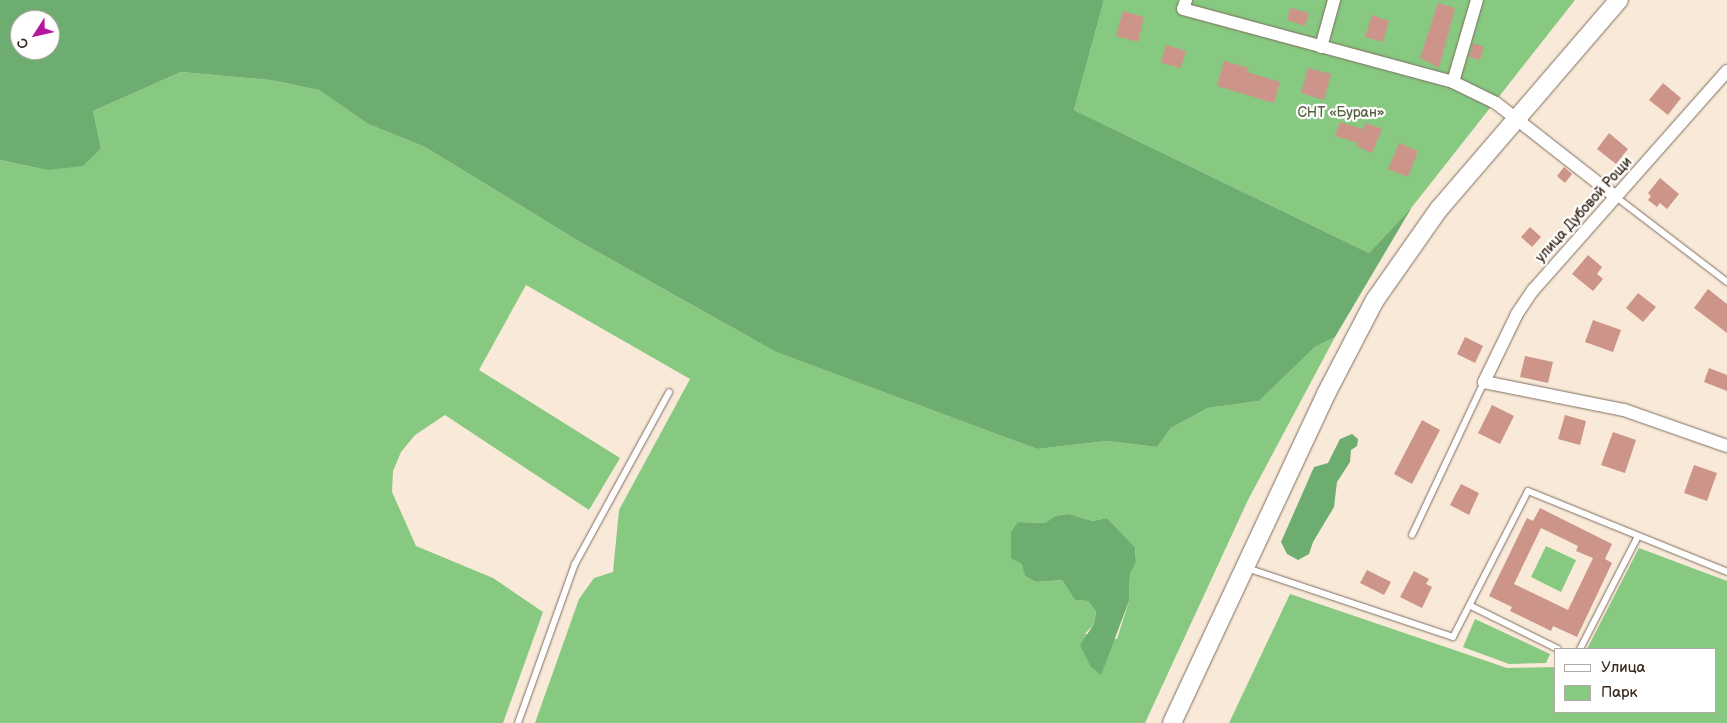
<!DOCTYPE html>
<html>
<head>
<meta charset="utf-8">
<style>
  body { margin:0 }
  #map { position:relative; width:1727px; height:723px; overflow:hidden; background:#f9e9d8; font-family:"Balsamiq Sans",sans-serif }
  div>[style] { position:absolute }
  .green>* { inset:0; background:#87c981 }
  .forest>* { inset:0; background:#6dad6f }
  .building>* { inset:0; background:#cd958a }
  .roads { filter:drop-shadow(0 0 1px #7e6d5f) drop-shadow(0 0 1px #7e6d5f) }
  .lane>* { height:6px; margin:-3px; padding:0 3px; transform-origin:3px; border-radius:3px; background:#fff }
  .street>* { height:12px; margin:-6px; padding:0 6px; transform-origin:6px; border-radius:6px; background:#fff }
  .secondary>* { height:18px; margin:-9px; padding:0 9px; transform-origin:9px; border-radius:9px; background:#fff }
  span { translate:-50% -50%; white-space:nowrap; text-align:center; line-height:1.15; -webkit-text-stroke:4.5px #fff; paint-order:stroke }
  .park-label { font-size:14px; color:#566241 }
  .street-label { font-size:14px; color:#3b2a1e }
  .legend { position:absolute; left:1554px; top:648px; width:162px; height:65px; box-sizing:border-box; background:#fff; border:1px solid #b1aaa5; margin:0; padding:6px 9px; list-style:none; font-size:15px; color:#3b2a1e }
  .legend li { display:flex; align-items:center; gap:10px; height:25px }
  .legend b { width:25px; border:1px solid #b1aaa5 }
  .north { position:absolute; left:10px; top:10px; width:50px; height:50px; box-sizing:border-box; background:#fff; border:1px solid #b1aaa5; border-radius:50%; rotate:235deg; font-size:14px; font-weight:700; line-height:20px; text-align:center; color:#3b2a1e }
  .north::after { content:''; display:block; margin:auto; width:18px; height:22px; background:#b5179e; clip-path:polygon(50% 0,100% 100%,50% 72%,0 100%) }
</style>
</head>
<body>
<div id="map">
  <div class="green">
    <i style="clip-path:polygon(1104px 0,1575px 0,1412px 207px,1369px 253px,1074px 110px)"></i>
    <i style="clip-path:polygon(evenodd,181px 72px,270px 80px,319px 90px,368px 124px,425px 147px,580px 242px,776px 352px,1037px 449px,1107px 441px,1157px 447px,1171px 428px,1208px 408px,1259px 401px,1315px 347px,1335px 337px,1248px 500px,1145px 723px,535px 723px,579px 599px,594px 578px,613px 572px,619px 510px,690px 379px,526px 285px,479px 370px,620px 458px,589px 510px,445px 415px,415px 435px,401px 452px,393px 471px,392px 492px,416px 546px,493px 578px,543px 612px,503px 723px,0 723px,0 160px,47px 170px,101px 148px,93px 111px,181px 72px,1069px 514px,1093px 521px,1107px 518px,1135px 547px,1136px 561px,1130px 574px,1129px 601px,1117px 639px,1085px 634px,1094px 624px,1096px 612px,1088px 601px,1075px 600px,1062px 580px,1036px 582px,1025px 576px,1018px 522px,1045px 523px,1055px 516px,1069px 514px)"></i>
    <i style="clip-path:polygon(1546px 546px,1576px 560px,1561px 592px,1531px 577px)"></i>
    <i style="clip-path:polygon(1639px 548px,1727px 581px,1727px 723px,1229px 723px,1290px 594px,1507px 668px,1556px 667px,1556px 712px,1716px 712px,1716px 649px,1587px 649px)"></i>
    <i style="clip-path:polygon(1475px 619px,1550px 654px,1546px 663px,1509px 664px,1463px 647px)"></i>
  </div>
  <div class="forest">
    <i style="clip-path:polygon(evenodd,0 0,1104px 0,1074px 110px,1369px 253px,1412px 207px,1335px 337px,1315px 347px,1259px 401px,1208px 408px,1171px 428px,1157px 447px,1107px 441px,1037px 449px,776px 352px,580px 242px,425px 147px,368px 124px,319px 90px,270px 80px,181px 72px,93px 111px,101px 148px,83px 166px,47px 170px,0 160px,0 0,20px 20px,50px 20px,50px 50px,20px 50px,20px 20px)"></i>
    <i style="clip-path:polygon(1352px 434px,1358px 439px,1357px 446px,1351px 450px,1350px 462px,1337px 482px,1334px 507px,1313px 542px,1309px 554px,1298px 560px,1287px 554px,1281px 542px,1314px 467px,1328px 463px,1340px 439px)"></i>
    <i style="clip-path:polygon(1069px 514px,1093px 521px,1107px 518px,1135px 547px,1136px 562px,1130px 574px,1129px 601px,1101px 675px,1091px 667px,1080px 645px,1094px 624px,1096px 612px,1088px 601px,1075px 600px,1062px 580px,1036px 582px,1025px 576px,1022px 564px,1011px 558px,1011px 532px,1018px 522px,1045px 523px,1055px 516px)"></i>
  </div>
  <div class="building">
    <i style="clip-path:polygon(1438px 3px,1455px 8px,1439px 68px,1420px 58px)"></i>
    <i style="clip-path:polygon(1290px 8px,1309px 13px,1305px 26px,1287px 20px)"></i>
    <i style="clip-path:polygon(1123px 11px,1144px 17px,1138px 42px,1116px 36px)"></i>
    <i style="clip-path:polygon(1372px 15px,1389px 21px,1383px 42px,1365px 37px)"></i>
    <i style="clip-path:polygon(1473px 43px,1484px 47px,1480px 60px,1469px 57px)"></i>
    <i style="clip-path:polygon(1166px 45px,1186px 51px,1181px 68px,1161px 63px)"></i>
    <i style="clip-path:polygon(1224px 61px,1249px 68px,1247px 72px,1280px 82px,1274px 103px,1217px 86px)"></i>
    <i style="clip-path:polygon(1308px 68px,1331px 74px,1324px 100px,1301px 93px)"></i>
    <i style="clip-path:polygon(1663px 83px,1681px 98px,1668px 115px,1649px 100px)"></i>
    <i style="clip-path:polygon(1340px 122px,1363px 129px,1366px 123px,1382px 129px,1372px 153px,1356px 146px,1358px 143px,1335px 136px)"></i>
    <i style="clip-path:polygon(1609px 133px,1628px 149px,1616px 164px,1597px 149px)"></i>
    <i style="clip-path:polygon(1399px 143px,1418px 151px,1408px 177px,1388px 169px)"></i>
    <i style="clip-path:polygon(1564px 167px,1572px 174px,1565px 183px,1557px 176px)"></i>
    <i style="clip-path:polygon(1660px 178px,1679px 194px,1667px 209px,1660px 203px,1657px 207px,1648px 200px,1651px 196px,1648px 193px)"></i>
    <i style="clip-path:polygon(1530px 227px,1541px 237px,1532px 247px,1521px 237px)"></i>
    <i style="clip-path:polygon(1588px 255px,1602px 267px,1597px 274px,1603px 279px,1593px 291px,1572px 274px)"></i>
    <i style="clip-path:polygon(1708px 289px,1727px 304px,1727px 333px,1694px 308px)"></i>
    <i style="clip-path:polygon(1638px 293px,1656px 307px,1643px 322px,1626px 308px)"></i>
    <i style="clip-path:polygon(1593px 320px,1621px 330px,1613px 352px,1585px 342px)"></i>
    <i style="clip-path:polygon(1465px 337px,1483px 346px,1475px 363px,1457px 354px)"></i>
    <i style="clip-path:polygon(1525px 356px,1553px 362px,1548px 383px,1520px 377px)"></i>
    <i style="clip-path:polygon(1709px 368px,1727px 375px,1727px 391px,1704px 382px)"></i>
    <i style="clip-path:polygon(1492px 405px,1514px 416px,1500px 444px,1478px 433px)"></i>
    <i style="clip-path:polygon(1565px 415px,1586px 421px,1580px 445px,1558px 439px)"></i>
    <i style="clip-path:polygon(1422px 420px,1440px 430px,1412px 484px,1394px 474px)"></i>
    <i style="clip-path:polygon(1613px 432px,1636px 440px,1625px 473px,1601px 465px)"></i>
    <i style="clip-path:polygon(1694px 465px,1717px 473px,1707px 501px,1684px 493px)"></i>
    <i style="clip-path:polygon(1461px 484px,1479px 493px,1469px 515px,1450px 505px)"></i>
    <i style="clip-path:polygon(evenodd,1540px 508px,1612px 544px,1605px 559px,1612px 563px,1577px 637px,1553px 626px,1551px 631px,1510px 611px,1512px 607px,1489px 596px,1527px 518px,1533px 521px,1540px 508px,1541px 528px,1578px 546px,1576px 551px,1593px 558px,1568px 610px,1514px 584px,1541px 528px)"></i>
    <i style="clip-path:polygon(1367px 570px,1391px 582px,1384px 595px,1360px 583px)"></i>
    <i style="clip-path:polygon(1414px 571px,1429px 579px,1426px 584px,1432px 587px,1422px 608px,1400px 597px)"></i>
  </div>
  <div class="roads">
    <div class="lane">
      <i style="left:1616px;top:197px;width:140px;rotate:37.4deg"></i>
      <i style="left:1412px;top:535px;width:169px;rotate:-64.8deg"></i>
      <i style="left:1247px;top:568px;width:217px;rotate:18.5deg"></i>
      <i style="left:1453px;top:637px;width:164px;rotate:-62.8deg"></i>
      <i style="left:1528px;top:491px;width:215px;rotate:22.1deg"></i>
      <i style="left:1471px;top:606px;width:97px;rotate:26.3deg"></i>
      <i style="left:1580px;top:649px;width:125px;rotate:-62.8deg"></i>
      <i style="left:518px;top:723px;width:169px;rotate:-70.3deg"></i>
      <i style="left:575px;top:564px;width:196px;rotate:-61.3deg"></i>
    </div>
    <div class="street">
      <i style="left:1186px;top:0;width:9px;rotate:108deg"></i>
      <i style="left:1183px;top:9px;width:280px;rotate:15.1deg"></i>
      <i style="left:1453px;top:82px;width:48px;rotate:26deg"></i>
      <i style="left:1496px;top:103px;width:152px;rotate:38.1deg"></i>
      <i style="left:1321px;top:47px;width:49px;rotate:-74.5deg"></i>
      <i style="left:1727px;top:71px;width:293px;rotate:131.5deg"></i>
      <i style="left:1533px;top:290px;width:29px;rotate:124deg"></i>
      <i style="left:1517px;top:314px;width:76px;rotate:115.9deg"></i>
      <i style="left:1484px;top:382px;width:143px;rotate:11.3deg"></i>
      <i style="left:1624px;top:410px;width:109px;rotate:19.3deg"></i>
      <i style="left:1453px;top:82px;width:85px;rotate:-73.7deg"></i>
    </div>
    <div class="secondary">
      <i style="left:1172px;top:723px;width:363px;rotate:-64.9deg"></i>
      <i style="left:1326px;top:394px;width:106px;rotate:-62.5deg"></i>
      <i style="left:1375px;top:300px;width:111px;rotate:-54.9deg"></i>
      <i style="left:1439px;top:209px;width:276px;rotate:-49.3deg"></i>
    </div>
  </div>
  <div class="park-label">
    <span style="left:1341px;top:113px">СНТ «Буран»</span>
  </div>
  <div class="street-label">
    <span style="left:1584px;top:210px;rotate:-48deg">улица Дубовой Рощи</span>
  </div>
  <ul class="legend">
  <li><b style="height:6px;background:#fff"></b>Улица</li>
  <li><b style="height:14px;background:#87c981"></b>Парк</li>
  </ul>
  <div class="north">С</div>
</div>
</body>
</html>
